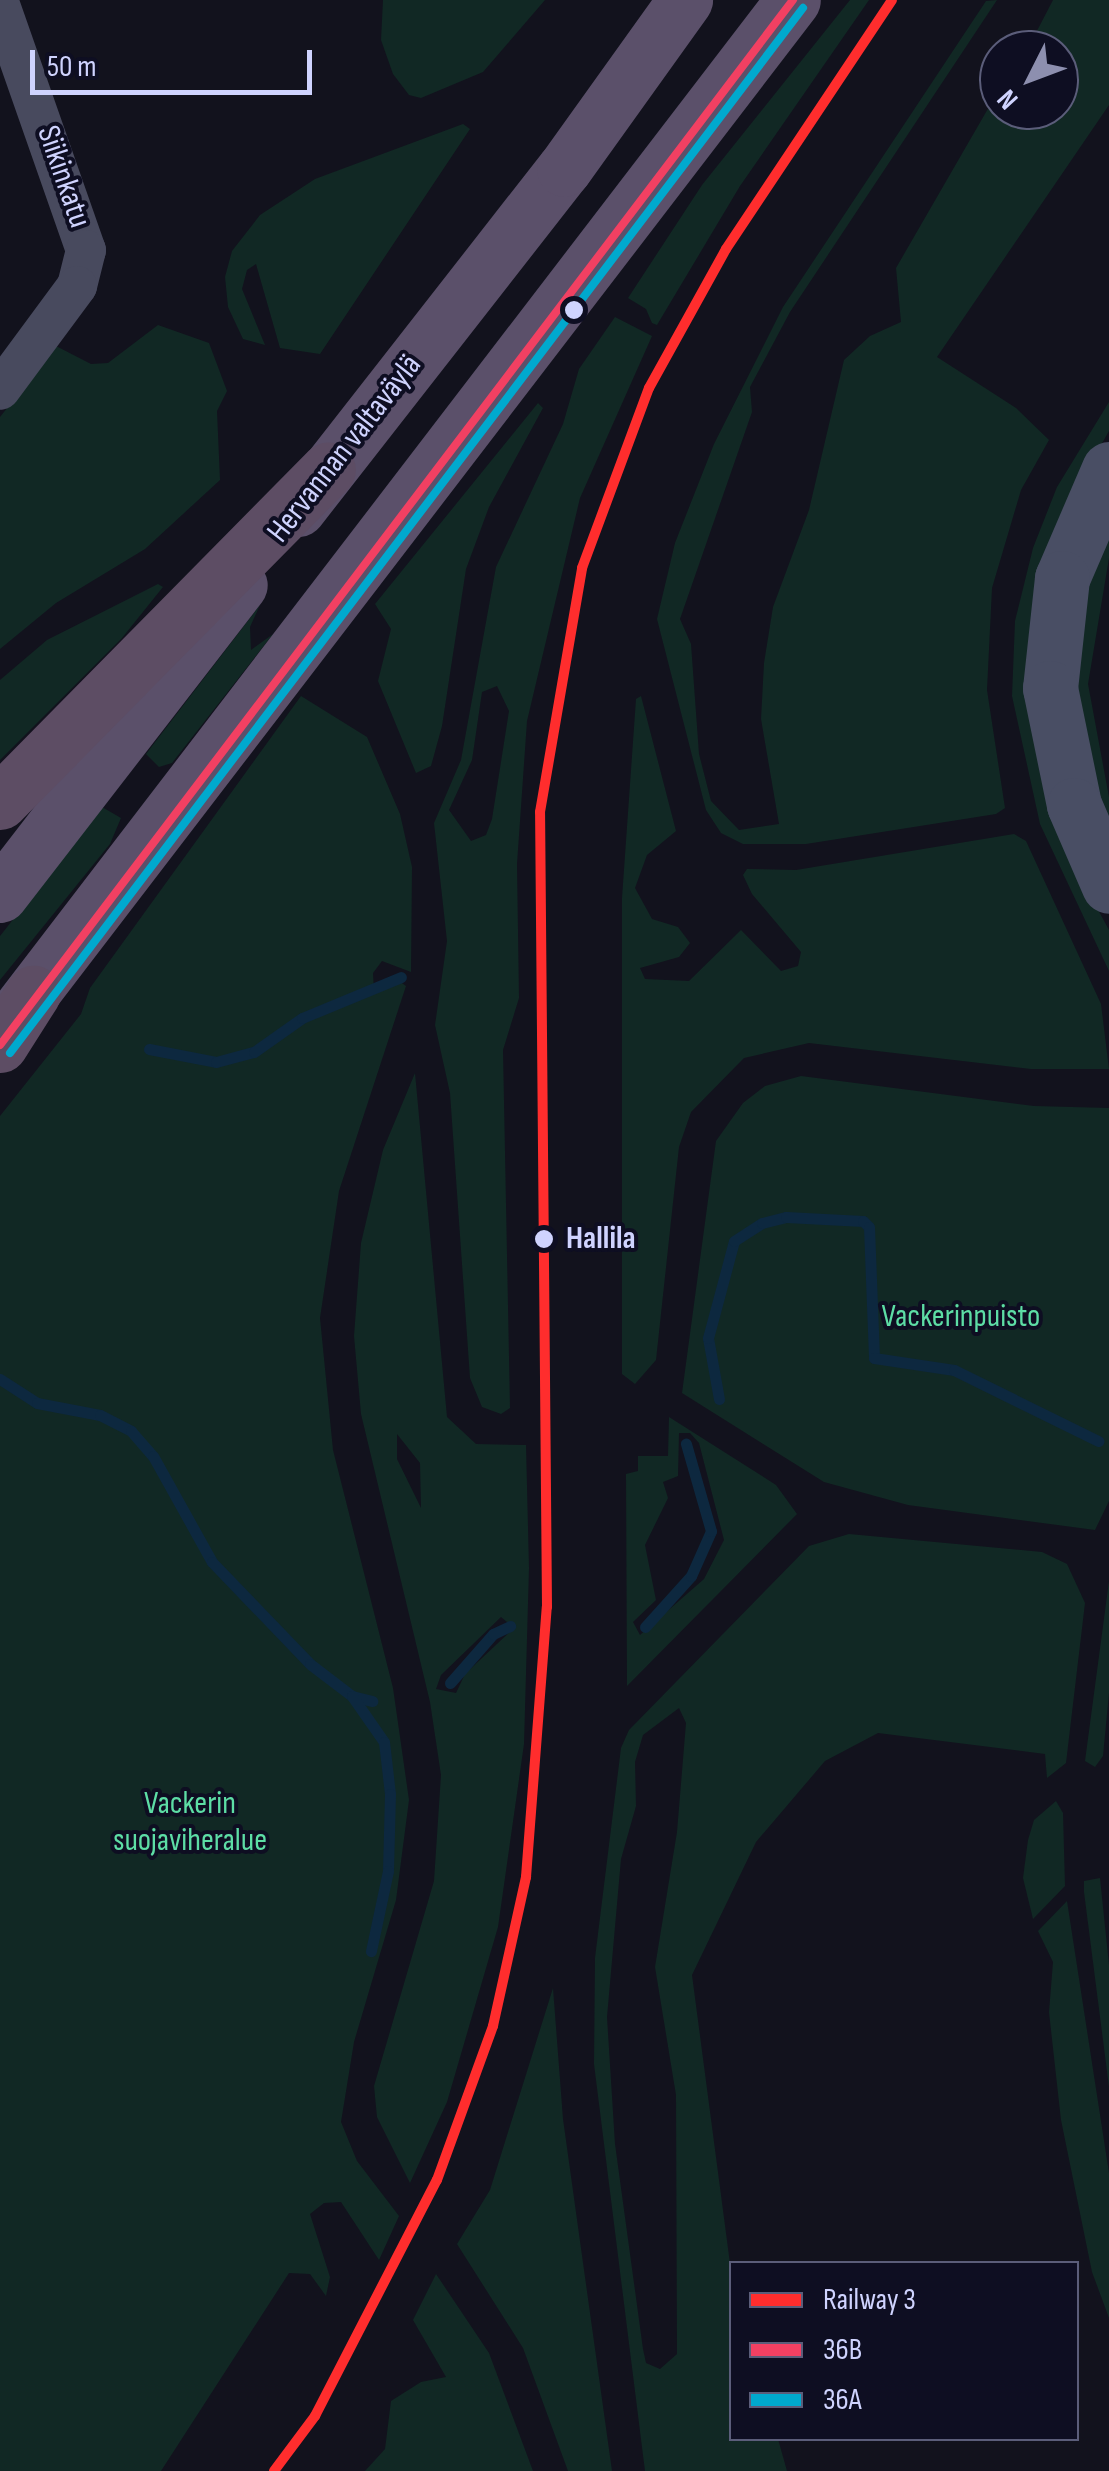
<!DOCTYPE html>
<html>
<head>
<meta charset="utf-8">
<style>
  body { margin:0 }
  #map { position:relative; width:1109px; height:2471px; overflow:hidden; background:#12121d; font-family:"Sofia Sans Condensed",sans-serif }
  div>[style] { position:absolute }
  .green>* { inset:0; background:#112824 }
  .stream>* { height:11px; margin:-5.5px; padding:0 5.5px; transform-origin:5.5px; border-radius:5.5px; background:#0d283f }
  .minor>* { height:40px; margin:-20px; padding:0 20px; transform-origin:20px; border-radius:20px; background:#484a5e }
  .secondary>* { height:55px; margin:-27.5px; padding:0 27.5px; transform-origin:27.5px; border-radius:27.5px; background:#494e64 }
  .trunk>* { height:55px; margin:-27.5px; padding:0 27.5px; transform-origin:27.5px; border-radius:27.5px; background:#5b506a }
  .motorway>* { height:55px; margin:-27.5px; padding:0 27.5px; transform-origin:27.5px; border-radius:27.5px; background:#5d4d64 }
  .bus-1>* { height:8px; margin:-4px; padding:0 4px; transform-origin:4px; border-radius:4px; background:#f24062 }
  .bus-2>* { height:8px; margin:-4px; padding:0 4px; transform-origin:4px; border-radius:4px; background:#00a9ce }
  .rail-1>* { height:10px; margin:-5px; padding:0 5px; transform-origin:5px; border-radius:5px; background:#ff2d2d }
  .dots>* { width:28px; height:28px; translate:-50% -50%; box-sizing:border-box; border:5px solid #0e0e22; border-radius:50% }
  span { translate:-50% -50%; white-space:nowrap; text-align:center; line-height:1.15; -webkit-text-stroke:8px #0e0e22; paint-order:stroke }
  .street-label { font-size:32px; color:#cfd3fe }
  .stop-label { font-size:32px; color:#cfd3fe; font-weight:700 }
  .left { translate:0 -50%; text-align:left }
  .park-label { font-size:32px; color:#5ddda5 }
  .legend { position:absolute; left:729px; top:2261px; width:350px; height:180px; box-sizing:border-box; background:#0e0e22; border:2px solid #5b5d7a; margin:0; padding:12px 18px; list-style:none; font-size:30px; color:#cfd3fe }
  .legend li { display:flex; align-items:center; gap:20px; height:50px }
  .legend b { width:50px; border:2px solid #5b5d7a }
  .north { position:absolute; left:979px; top:30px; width:100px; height:100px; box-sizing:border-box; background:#0e0e22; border:2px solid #5b5d7a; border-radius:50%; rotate:228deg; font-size:28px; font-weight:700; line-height:40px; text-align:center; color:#cfd3fe }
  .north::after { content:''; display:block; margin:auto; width:35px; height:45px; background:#8d8faf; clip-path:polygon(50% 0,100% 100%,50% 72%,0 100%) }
  .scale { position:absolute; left:30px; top:50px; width:282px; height:45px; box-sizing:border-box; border:5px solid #cfd3fe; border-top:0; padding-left:12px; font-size:30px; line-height:35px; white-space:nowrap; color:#cfd3fe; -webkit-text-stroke:8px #0e0e22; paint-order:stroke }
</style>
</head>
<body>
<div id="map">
  <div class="green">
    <i style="clip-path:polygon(383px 0,545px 0,483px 72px,421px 98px,409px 95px,393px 74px,381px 40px)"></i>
    <i style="clip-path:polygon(850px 0,869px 0,740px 186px,657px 325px,652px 323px,646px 309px,628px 298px,702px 185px)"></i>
    <i style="clip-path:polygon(997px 0,790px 312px,750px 387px,752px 412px,680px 619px,691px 644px,699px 754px,711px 801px,739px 830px,779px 824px,761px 719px,764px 663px,773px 607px,809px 510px,844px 360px,870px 336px,901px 322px,896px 268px,993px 100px,999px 93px,999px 110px,1059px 110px,1059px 50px,1027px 50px,1053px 0,1109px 0,1109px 105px,937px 357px,1016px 408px,1049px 440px,1021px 490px,992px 588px,987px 690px,1005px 808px,996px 814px,806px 844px,743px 844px,721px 833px,706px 810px,657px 619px,675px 543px,714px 444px,783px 307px,986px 1px)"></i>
    <i style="clip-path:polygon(463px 124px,470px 129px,320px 354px,280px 348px,256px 264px,247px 270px,242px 289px,265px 345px,243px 339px,228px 307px,225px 277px,232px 251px,260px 215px,315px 179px)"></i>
    <i style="clip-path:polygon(evenodd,615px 317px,652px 336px,580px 498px,527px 721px,517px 864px,519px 998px,503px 1050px,510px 1408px,501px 1414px,482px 1407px,470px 1378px,450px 1093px,435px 1025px,447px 941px,434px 823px,461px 760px,496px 567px,563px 424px,579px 369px,615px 317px,497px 686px,509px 711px,492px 819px,486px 835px,471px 841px,449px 810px,472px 760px,482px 692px,497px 686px)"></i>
    <i style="clip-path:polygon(158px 325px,209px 343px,227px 391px,217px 411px,220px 480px,145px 549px,56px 603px,0 649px,0 417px,56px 346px,91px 364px,108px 363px)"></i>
    <i style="clip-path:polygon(1109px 402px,1109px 431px,1072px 496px,1077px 871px,1109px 930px,1109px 971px,1040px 824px,1012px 696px,1015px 621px,1033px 548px,1057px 487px)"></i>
    <i style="clip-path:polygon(538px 403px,543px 408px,489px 507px,466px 569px,442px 726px,431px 766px,416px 773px,378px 681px,391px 629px,375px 604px)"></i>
    <i style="clip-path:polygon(1109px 515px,1109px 558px,1088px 684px,1109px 797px,1109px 838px,1079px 738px,1074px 631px)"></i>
    <i style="clip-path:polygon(158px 584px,163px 587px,122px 638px,0 760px,0 680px,47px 640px)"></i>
    <i style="clip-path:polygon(260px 605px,250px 627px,251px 650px,273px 634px,172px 763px,159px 767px,146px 754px)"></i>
    <i style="clip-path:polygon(301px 696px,367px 737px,400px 814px,412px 867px,411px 972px,382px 961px,373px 973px,374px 991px,399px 981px,406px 986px,339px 1191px,320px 1318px,333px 1450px,393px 1688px,409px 1800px,396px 1900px,354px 2042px,341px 2122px,357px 2161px,399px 2216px,379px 2260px,341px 2202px,324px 2203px,310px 2214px,330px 2277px,326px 2296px,310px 2274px,289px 2273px,161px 2471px,0 2471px,0 1116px,81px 1014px,90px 988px)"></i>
    <i style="clip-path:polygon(641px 696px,676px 831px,647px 855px,635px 888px,652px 919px,678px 927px,690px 943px,679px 957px,640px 968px,645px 979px,689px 981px,741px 930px,781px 971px,798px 966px,801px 952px,752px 894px,743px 875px,747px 869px,796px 870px,1014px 834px,1026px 841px,1101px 1004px,1109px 1069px,1031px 1069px,809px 1043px,744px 1058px,691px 1112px,679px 1147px,656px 1360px,635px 1384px,622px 1374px,622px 898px,636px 699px)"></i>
    <i style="clip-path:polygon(102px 807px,121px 818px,110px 844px,0 980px,0 936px)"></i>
    <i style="clip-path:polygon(evenodd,415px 1073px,447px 1417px,476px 1444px,526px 1445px,529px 1568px,524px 1744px,498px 1927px,447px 2102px,410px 2183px,377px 2117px,374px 2086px,434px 1881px,441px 1775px,430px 1702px,361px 1414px,354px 1336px,361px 1243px,383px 1150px,415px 1073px,397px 1434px,420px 1463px,421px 1508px,397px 1459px,397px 1434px,415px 1073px,501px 1617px,514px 1628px,465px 1674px,456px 1693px,436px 1689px,441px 1675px,501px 1617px)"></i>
    <i style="clip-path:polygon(801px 1076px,1034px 1106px,1109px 1108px,1109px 1501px,1095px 1530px,908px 1505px,824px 1482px,682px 1393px,716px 1141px,743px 1103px,765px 1086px)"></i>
    <i style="clip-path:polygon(evenodd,669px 1417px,776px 1485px,797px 1514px,627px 1686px,626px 1474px,638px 1471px,638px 1456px,668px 1456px,669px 1417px,679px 1433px,690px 1433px,699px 1443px,724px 1540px,704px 1579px,640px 1635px,633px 1622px,656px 1600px,645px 1545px,668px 1498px,663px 1482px,678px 1476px,679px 1433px)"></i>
    <i style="clip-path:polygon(evenodd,849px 1534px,1042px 1552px,1067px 1564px,1085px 1603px,1066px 1763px,1047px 1778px,1045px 1754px,878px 1733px,825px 1761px,756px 1842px,692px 1975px,731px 2271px,732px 2438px,778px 2439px,787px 2471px,645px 2471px,594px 2064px,595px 1958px,621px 1748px,629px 1730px,809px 1546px,849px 1534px,679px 1708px,686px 1723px,677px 1832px,655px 1967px,676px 2095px,677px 2354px,660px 2369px,646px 2363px,643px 2349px,615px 2144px,607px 2017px,621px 1859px,636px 1806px,635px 1762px,643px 1735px,679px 1708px)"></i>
    <i style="clip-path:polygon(1109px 1581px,1109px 1693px,1103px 1756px,1095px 1767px,1085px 1761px)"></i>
    <i style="clip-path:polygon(1056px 1801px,1063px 1813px,1065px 1886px,1033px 1919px,1023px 1878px,1028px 1840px,1034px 1820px)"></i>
    <i style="clip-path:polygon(1100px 1878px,1109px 1965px,1109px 2087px,1084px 1892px,1084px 1881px)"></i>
    <i style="clip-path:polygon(1067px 1901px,1109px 2173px,1109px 2318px,1092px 2272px,1061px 2120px,1049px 2012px,1053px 1962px,1038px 1931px)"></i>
    <i style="clip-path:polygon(553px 1988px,563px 2119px,612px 2471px,568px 2471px,523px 2348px,457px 2244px,490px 2190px)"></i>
    <i style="clip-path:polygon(436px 2274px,489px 2353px,533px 2471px,365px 2471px,385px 2449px,391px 2401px,421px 2382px,446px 2377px,413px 2320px)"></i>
  </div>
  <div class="stream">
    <i style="left:149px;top:1049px;width:68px;rotate:11deg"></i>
    <i style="left:216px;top:1062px;width:39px;rotate:-15deg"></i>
    <i style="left:254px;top:1052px;width:59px;rotate:-35.3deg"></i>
    <i style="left:302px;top:1018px;width:107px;rotate:-22.5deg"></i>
    <i style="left:0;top:1379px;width:44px;rotate:33deg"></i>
    <i style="left:37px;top:1403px;width:64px;rotate:10.8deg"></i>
    <i style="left:100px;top:1415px;width:35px;rotate:27deg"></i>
    <i style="left:131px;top:1431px;width:33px;rotate:49deg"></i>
    <i style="left:153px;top:1456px;width:121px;rotate:60.9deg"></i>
    <i style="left:212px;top:1562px;width:141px;rotate:46.1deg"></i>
    <i style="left:310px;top:1664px;width:53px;rotate:37.3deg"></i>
    <i style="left:352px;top:1696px;width:21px;rotate:14deg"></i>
    <i style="left:719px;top:1399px;width:62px;rotate:-100.2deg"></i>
    <i style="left:708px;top:1338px;width:100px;rotate:-75deg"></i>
    <i style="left:734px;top:1241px;width:33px;rotate:-33deg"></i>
    <i style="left:762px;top:1223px;width:25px;rotate:-14deg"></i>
    <i style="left:786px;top:1217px;width:77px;rotate:3deg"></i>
    <i style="left:863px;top:1221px;width:8px;rotate:45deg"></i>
    <i style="left:869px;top:1227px;width:131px;rotate:87.8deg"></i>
    <i style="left:874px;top:1358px;width:81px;rotate:8.5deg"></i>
    <i style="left:954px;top:1370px;width:161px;rotate:26.2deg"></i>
    <i style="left:645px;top:1627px;width:69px;rotate:-48deg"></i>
    <i style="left:691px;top:1576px;width:49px;rotate:-66deg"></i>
    <i style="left:711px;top:1531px;width:91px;rotate:-106deg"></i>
    <i style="left:450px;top:1683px;width:65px;rotate:-48.7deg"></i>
    <i style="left:493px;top:1634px;width:19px;rotate:-25deg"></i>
    <i style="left:352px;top:1696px;width:56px;rotate:55.2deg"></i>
    <i style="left:384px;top:1742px;width:52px;rotate:83.4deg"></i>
    <i style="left:390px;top:1794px;width:77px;rotate:91.5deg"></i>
    <i style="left:388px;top:1871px;width:82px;rotate:102deg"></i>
  </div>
  <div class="minor">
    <i style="left:0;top:5px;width:260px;rotate:70.7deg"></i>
    <i style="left:86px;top:250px;width:37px;rotate:104deg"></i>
    <i style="left:77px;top:286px;width:129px;rotate:126.5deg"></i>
  </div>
  <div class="secondary">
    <i style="left:1109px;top:469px;width:119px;rotate:113.3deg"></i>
    <i style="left:1062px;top:578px;width:111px;rotate:96.2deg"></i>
    <i style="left:1050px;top:688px;width:119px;rotate:78.4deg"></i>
    <i style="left:1074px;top:805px;width:88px;rotate:66.6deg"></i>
  </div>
  <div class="trunk">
    <i style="left:298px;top:509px;width:432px;rotate:-52deg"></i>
    <i style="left:564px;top:169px;width:208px;rotate:-54.4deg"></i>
    <i style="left:0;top:895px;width:392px;rotate:-52.3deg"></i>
    <i style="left:5px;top:1028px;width:1295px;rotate:-52.53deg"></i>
  </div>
  <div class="motorway">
    <i style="left:0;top:802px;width:467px;rotate:-45.4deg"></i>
    <i style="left:0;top:1045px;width:62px;rotate:-57.6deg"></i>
  </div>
  <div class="bus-1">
    <i style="left:0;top:1045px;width:1312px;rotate:-52.81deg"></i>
  </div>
  <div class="bus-2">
    <i style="left:10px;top:1053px;width:1312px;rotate:-52.81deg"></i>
  </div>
  <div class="rail-1">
    <i style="left:274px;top:2471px;width:69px;rotate:-53.3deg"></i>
    <i style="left:315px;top:2416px;width:266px;rotate:-62.7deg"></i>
    <i style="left:437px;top:2180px;width:164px;rotate:-70deg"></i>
    <i style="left:493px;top:2026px;width:153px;rotate:-77.5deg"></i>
    <i style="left:526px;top:1877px;width:271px;rotate:-85.6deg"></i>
    <i style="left:547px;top:1607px;width:795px;rotate:-90.5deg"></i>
    <i style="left:540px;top:812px;width:248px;rotate:-80.2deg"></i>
    <i style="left:582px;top:568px;width:192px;rotate:-69.6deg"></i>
    <i style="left:649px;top:388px;width:159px;rotate:-61deg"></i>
    <i style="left:726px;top:249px;width:299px;rotate:-56.3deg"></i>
  </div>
  <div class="dots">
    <i style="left:574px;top:310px;background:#cfd3fe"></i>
    <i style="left:544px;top:1239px;background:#cfd3fe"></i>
  </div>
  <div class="street-label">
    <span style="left:63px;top:177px;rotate:71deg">Siikinkatu</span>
    <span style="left:345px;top:449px;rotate:-52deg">Hervannan valtaväylä</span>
  </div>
  <div class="stop-label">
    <span class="left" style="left:566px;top:1239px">Hallila</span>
  </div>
  <div class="park-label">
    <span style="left:961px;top:1317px">Vackerinpuisto</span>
    <span style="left:190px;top:1823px">Vackerin<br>suojaviheralue</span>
  </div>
  <ul class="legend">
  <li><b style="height:12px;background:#ff2d2d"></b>Railway 3</li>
  <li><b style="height:12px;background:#f24062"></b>36B</li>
  <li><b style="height:12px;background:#00a9ce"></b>36A</li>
  </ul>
  <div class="north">N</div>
  <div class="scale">50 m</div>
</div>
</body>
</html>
